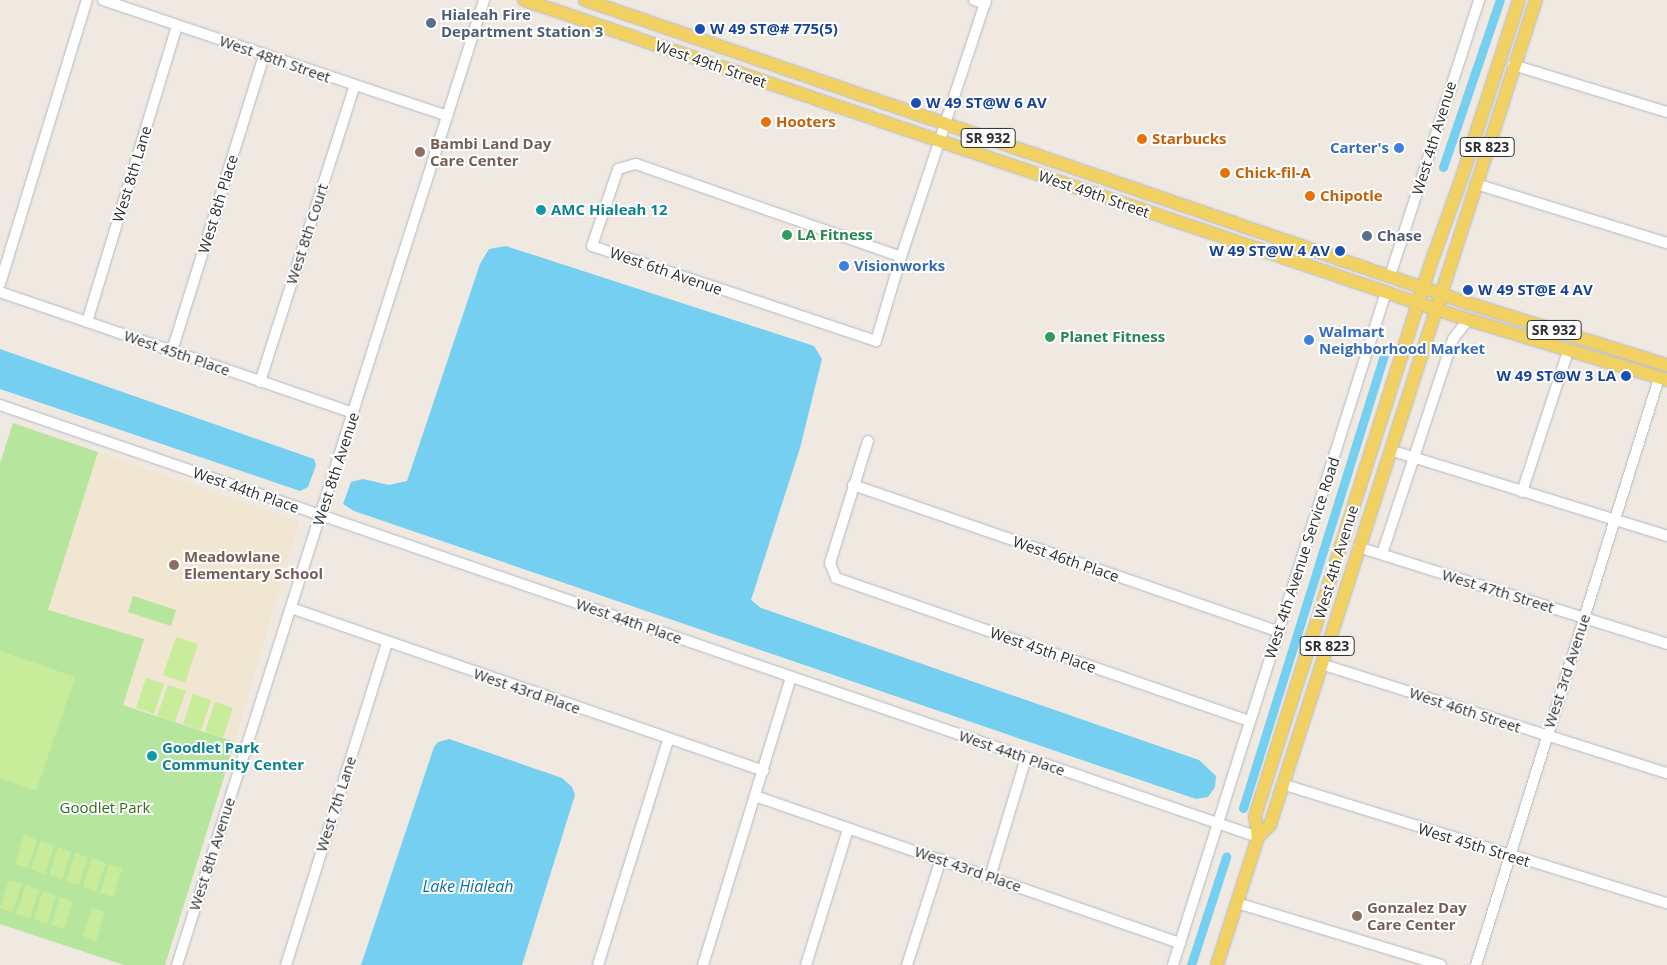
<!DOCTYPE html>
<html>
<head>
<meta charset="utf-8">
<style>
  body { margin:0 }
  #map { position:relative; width:1667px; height:965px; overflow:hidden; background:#efe9e1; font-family:"Open Sans",sans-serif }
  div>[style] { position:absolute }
  .education>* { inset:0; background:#f0e6d1 }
  .green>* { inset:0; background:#b6e59e }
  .pitch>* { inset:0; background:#c9ec9a }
  .water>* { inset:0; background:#75cff0 }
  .canal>* { height:9px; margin:-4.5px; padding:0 4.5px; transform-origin:4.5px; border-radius:4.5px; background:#75cff0 }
  .roads { filter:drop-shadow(0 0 1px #b4b7c1) drop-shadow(0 0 1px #b4b7c1) }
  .minor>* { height:10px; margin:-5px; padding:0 5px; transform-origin:5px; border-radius:5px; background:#fff }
  .major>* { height:12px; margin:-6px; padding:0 6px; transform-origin:6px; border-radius:6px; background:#f2d163 }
  .dots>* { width:14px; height:14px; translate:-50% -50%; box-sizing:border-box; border:2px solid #fff; border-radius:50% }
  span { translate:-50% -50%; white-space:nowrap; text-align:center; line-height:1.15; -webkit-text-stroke:4px #fff; paint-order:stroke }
  .shield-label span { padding:1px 4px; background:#fff; border:1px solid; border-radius:4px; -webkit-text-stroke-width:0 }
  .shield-label { font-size:14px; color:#2e2e2e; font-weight:700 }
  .service-label { font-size:15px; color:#4e5e75; font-weight:700 }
  .left { translate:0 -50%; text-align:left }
  .transit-label { font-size:15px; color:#164399; font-weight:700 }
  .right { translate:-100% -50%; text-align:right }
  .street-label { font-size:15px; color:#2e2e2e }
  .food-label { font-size:15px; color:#c56008; font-weight:700 }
  .education-label { font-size:15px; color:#785e54; font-weight:700 }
  .shop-label { font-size:15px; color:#366cbe; font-weight:700 }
  .culture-label { font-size:15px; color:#0d838f; font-weight:700 }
  .leisure-label { font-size:15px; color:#27864d; font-weight:700 }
  .park-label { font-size:15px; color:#2c6e1b }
  .water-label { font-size:16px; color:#0d6fa3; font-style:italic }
</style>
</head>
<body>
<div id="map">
  <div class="education">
    <i style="clip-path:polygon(98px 452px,299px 521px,235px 742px,123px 704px,48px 610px)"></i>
  </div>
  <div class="green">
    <i style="clip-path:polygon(13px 423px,98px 452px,48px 610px,144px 639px,123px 705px,235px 742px,165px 965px,124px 965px,0 924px,0 463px)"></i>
    <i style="clip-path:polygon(133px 596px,176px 610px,171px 626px,128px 612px)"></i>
  </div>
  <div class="pitch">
    <i style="clip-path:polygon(176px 637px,198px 644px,185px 683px,163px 675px)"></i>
    <i style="clip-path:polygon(0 651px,75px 677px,36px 791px,0 778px)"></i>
    <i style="clip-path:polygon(146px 678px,164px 684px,154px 714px,136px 708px)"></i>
    <i style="clip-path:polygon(168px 685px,186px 691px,175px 722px,157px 716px)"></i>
    <i style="clip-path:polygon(193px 694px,211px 700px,201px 730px,183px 724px)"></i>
    <i style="clip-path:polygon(215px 702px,233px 708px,223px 738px,205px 732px)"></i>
    <i style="clip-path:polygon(24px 835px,37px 840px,28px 868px,15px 864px)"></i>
    <i style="clip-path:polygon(41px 841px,54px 846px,45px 874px,31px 869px)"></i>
    <i style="clip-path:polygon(58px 847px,71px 852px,62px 880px,49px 875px)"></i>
    <i style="clip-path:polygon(75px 853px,88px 857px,79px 885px,66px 881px)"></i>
    <i style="clip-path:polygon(92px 858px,106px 863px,96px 891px,83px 887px)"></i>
    <i style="clip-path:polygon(109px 864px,122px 869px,113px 897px,100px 893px)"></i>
    <i style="clip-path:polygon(9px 880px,22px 884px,12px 912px,0 908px)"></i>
    <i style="clip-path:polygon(26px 885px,39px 890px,30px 918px,16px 914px)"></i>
    <i style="clip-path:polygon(43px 891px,56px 896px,47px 924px,34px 919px)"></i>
    <i style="clip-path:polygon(60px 897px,73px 901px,64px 929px,51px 925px)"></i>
    <i style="clip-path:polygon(92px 908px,105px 912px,96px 941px,83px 936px)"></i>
  </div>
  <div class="water">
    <i style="clip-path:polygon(506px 246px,814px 346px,822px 359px,800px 448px,751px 600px,761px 608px,1199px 760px,1216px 776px,1215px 787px,1208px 797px,1196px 799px,354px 511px,343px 504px,351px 482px,363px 479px,389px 485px,407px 481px,480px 264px,489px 249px)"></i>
    <i style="clip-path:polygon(0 349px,314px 459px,316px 465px,308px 487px,300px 491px,0 389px)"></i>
    <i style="clip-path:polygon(449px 739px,562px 778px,572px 787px,575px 795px,522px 965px,361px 965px,434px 747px,438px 742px)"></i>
  </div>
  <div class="canal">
    <i style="left:1443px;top:167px;width:176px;rotate:-71.2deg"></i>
    <i style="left:1243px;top:808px;width:474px;rotate:-72.7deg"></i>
    <i style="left:1191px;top:965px;width:114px;rotate:-72deg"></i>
  </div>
  <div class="roads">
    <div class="minor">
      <i style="left:103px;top:0;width:363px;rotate:18.6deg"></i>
      <i style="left:974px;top:0;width:12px;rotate:20deg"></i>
      <i style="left:1513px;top:65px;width:161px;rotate:17deg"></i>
      <i style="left:1476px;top:184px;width:200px;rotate:17.2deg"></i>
      <i style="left:901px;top:257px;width:88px;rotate:106.6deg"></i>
      <i style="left:876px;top:341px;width:299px;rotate:-161.5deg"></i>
      <i style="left:592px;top:246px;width:81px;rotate:-71.3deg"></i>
      <i style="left:618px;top:169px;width:19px;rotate:-16deg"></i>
      <i style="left:636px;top:164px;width:281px;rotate:19.3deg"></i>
      <i style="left:901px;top:257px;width:271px;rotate:-71.7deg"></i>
      <i style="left:1390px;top:276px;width:290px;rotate:-72.1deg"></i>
      <i style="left:0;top:284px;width:297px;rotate:-73deg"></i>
      <i style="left:0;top:292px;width:374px;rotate:18.9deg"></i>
      <i style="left:87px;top:322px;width:309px;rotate:-73.1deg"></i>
      <i style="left:172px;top:351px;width:309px;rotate:-72.7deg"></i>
      <i style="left:260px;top:382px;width:310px;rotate:-72.3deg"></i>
      <i style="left:0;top:405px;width:1330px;rotate:18.95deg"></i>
      <i style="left:868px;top:441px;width:128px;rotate:107.3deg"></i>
      <i style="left:830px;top:563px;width:16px;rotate:68deg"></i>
      <i style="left:836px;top:578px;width:438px;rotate:19.1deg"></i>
      <i style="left:1393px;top:451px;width:287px;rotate:17.2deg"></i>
      <i style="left:853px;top:485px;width:451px;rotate:19deg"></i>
      <i style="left:1522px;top:492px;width:148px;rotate:-71.9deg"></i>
      <i style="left:1358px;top:547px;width:324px;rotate:17.4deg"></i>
      <i style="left:1382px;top:554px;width:226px;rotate:-71.7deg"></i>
      <i style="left:1453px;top:339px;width:24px;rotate:-52deg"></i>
      <i style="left:291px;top:608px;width:500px;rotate:19.01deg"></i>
      <i style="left:1321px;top:664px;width:363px;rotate:17.5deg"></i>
      <i style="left:1282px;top:784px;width:403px;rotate:17.2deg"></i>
      <i style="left:755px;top:796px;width:450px;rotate:19.1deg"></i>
      <i style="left:990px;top:877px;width:124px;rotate:-73.2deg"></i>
      <i style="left:1237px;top:903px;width:213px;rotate:16.9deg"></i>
      <i style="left:177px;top:965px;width:1013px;rotate:-72.35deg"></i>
      <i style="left:286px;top:965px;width:337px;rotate:-72.6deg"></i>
      <i style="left:598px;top:965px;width:236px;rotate:-72.7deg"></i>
      <i style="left:703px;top:965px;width:301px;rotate:-73deg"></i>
      <i style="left:806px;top:965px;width:142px;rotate:-72.8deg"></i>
      <i style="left:907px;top:965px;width:111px;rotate:-72.2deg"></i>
      <i style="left:1173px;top:965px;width:706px;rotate:-72.44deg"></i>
      <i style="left:1476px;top:965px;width:615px;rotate:-72.68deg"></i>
    </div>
    <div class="major">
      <i style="left:524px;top:0;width:981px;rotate:18.73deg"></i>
      <i style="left:1453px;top:315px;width:224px;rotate:16.9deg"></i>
      <i style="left:585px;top:0;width:926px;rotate:18.96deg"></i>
      <i style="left:1461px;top:301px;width:216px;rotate:17.3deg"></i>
      <i style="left:1258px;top:837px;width:21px;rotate:-98deg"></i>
      <i style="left:1255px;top:816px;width:577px;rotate:-72.35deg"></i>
      <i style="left:1430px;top:266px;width:91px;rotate:-70.2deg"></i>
      <i style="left:1461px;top:180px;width:189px;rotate:-72.1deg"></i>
      <i style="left:1217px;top:965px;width:134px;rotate:-72.2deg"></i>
      <i style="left:1258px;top:837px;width:17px;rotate:-45deg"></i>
      <i style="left:1270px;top:825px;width:867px;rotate:-72.13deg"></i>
    </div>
  </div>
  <div class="dots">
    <i style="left:431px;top:23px;background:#5c6f8a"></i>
    <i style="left:700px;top:29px;background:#1a4fb4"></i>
    <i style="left:916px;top:103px;background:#1a4fb4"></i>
    <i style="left:766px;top:122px;background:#e8710a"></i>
    <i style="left:1142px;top:139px;background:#e8710a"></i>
    <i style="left:1399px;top:148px;background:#3f7fe0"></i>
    <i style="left:420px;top:152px;background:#8d6e63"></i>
    <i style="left:1225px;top:173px;background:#e8710a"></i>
    <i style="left:1310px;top:196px;background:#e8710a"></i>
    <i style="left:541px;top:210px;background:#0f9aa8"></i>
    <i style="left:787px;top:235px;background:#2e9e5b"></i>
    <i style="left:1367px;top:236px;background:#5c6f8a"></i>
    <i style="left:1340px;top:251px;background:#1a4fb4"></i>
    <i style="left:844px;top:266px;background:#3f7fe0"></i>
    <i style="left:1468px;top:290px;background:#1a4fb4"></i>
    <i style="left:1050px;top:337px;background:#2e9e5b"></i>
    <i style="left:1309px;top:340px;background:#3f7fe0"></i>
    <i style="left:1626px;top:376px;background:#1a4fb4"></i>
    <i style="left:174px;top:565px;background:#8d6e63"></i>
    <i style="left:152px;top:756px;background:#0f9aa8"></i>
    <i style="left:1357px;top:916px;background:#8d6e63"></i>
  </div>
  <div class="shield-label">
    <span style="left:988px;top:138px">SR 932</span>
    <span style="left:1487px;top:147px">SR 823</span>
    <span style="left:1554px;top:330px">SR 932</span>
    <span style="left:1327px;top:646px">SR 823</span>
  </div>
  <div class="service-label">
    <span class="left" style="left:441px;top:23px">Hialeah Fire<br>Department Station 3</span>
    <span class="left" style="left:1377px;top:236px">Chase</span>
  </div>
  <div class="transit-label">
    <span class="left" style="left:710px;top:29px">W 49 ST@# 775(5)</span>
    <span class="left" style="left:926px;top:103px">W 49 ST@W 6 AV</span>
    <span class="right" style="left:1330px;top:251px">W 49 ST@W 4 AV</span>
    <span class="left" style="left:1478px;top:290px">W 49 ST@E 4 AV</span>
    <span class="right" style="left:1616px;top:376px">W 49 ST@W 3 LA</span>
  </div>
  <div class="street-label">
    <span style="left:275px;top:59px;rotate:19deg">West 48th Street</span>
    <span style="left:711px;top:64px;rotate:19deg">West 49th Street</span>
    <span style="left:1434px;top:138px;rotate:-73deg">West 4th Avenue</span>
    <span style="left:132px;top:174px;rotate:-73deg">West 8th Lane</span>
    <span style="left:1094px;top:194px;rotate:19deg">West 49th Street</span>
    <span style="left:218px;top:204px;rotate:-73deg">West 8th Place</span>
    <span style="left:307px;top:234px;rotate:-72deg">West 8th Court</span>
    <span style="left:666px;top:271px;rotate:19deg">West 6th Avenue</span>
    <span style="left:177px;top:353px;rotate:19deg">West 45th Place</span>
    <span style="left:336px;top:469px;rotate:-72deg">West 8th Avenue</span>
    <span style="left:246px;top:490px;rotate:19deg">West 44th Place</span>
    <span style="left:1302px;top:558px;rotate:-72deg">West 4th Avenue Service Road</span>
    <span style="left:1066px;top:559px;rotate:19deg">West 46th Place</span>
    <span style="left:1336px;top:562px;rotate:-73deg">West 4th Avenue</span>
    <span style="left:1498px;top:591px;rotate:17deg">West 47th Street</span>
    <span style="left:629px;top:621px;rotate:19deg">West 44th Place</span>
    <span style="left:1043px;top:650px;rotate:19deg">West 45th Place</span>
    <span style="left:1567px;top:671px;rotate:-72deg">West 3rd Avenue</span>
    <span style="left:527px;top:691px;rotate:19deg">West 43rd Place</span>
    <span style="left:1465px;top:710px;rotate:18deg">West 46th Street</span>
    <span style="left:1012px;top:753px;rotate:19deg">West 44th Place</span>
    <span style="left:336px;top:804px;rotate:-72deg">West 7th Lane</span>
    <span style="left:1474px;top:845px;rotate:17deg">West 45th Street</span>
    <span style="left:212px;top:854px;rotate:-72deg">West 8th Avenue</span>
    <span style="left:968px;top:869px;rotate:19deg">West 43rd Place</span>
  </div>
  <div class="food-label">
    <span class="left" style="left:776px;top:122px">Hooters</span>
    <span class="left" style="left:1152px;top:139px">Starbucks</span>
    <span class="left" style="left:1235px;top:173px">Chick-fil-A</span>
    <span class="left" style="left:1320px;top:196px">Chipotle</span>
  </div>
  <div class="education-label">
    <span class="left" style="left:430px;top:152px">Bambi Land Day<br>Care Center</span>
    <span class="left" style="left:184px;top:565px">Meadowlane<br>Elementary School</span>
    <span class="left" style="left:1367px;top:916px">Gonzalez Day<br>Care Center</span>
  </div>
  <div class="shop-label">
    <span class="right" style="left:1389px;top:148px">Carter's</span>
    <span class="left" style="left:854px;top:266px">Visionworks</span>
    <span class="left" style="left:1319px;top:340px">Walmart<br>Neighborhood Market</span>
  </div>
  <div class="culture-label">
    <span class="left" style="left:551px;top:210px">AMC Hialeah 12</span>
    <span class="left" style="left:162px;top:756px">Goodlet Park<br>Community Center</span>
  </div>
  <div class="leisure-label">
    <span class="left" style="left:797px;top:235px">LA Fitness</span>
    <span class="left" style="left:1060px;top:337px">Planet Fitness</span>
  </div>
  <div class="park-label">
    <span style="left:105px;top:808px">Goodlet Park</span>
  </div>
  <div class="water-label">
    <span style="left:468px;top:886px">Lake Hialeah</span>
  </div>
</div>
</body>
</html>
